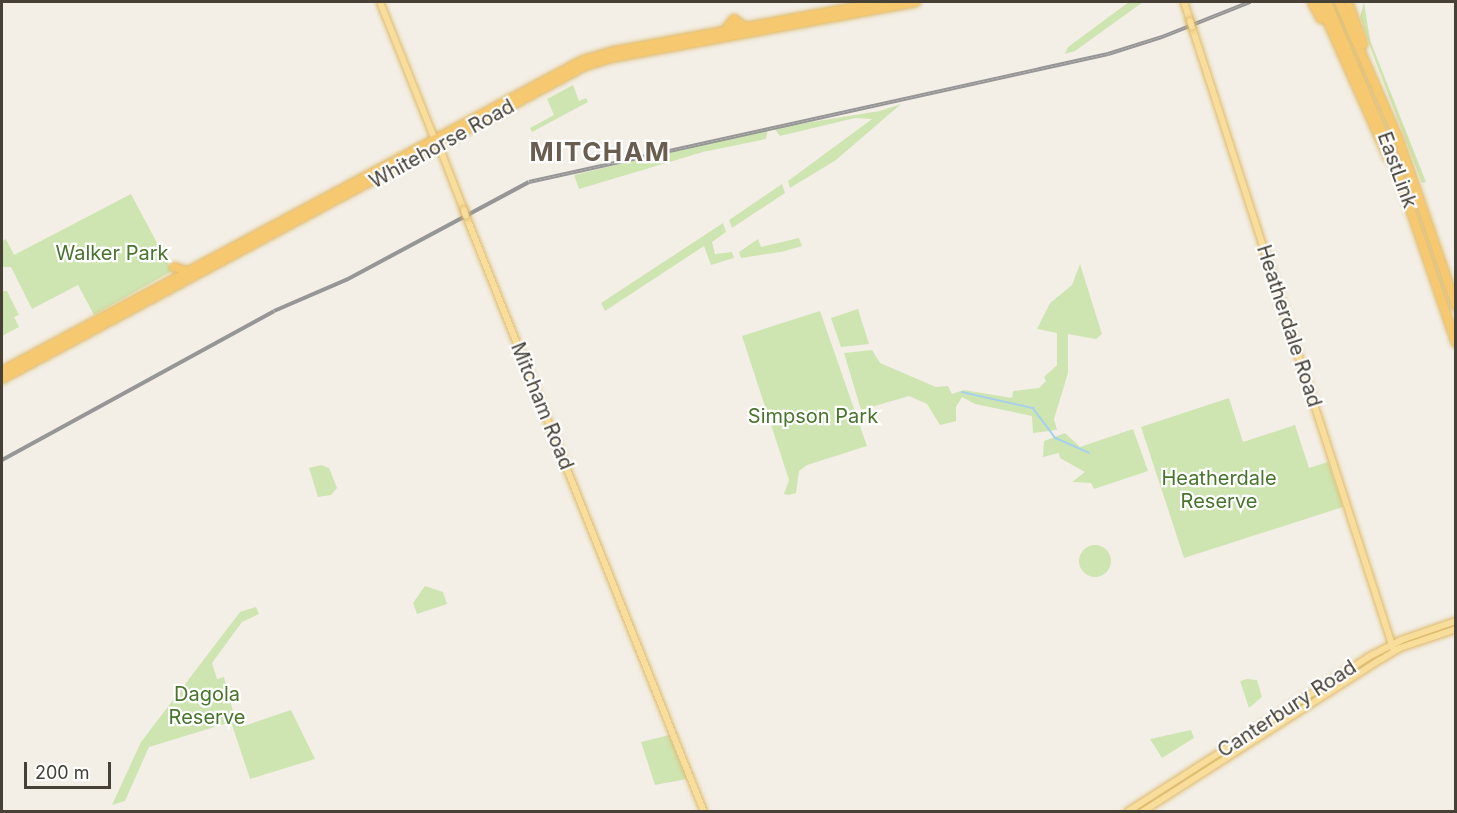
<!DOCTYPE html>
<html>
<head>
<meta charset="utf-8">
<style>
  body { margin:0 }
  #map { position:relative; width:1457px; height:813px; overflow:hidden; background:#f3efe7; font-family:Inter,sans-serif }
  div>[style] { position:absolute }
  .green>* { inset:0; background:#cee5b2 }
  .round { border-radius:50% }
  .stream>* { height:1.5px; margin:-0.75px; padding:0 0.75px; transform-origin:0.75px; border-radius:0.75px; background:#a7d0ec }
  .roads { filter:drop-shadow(0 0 2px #ddba6b) drop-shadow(0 0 2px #ddba6b) }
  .major>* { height:6px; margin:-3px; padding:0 3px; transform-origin:3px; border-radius:3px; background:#f9dd9b }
  .highway>* { height:8px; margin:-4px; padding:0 4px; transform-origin:4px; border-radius:4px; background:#f6c86f }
  .rail>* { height:4px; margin-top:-2px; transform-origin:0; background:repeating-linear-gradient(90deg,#fff 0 4.5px,#969696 0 9px); box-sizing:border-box; border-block:2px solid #969696 }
  .bridges { filter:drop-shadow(0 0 2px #ddba6b) drop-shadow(0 0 2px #ddba6b) }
  .major-bridge>* { height:6px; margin:-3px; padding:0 3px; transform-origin:3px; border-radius:3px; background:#f9dd9b }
  span { translate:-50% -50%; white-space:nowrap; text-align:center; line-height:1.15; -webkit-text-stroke:4.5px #fff; paint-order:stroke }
  .street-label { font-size:20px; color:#464037 }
  .park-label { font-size:20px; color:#48742d }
  .district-label { font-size:26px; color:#685d4e; font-weight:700; letter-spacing:1.5px }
  .frame { position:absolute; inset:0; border:3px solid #464037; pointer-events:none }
  .scale { position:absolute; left:24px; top:762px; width:87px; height:27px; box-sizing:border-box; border:3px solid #464037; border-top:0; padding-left:8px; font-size:18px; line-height:21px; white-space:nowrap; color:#464037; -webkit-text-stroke:4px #fff; paint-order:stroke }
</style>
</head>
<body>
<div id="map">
  <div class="green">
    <i style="clip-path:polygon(1129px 2px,1143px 2px,1075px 51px,1065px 54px,1068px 47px)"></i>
    <i style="clip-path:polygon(1364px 2px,1370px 40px,1426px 182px,1422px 183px,1369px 44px,1360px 17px)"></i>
    <i style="clip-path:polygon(573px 85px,579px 101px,586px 98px,588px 102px,532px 132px,530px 128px,554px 115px,547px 99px)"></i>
    <i style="clip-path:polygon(901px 104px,836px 160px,790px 188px,788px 181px,872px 119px,855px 118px,780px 136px,774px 128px,880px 111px)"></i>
    <i style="clip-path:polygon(768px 129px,766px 139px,703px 152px,579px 189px,574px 175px)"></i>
    <i style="clip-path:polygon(782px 184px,785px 193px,732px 228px,729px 220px)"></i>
    <i style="clip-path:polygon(131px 194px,172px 271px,94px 315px,78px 285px,32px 309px,11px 267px,2px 267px,2px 241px,6px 239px,14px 255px)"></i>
    <i style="clip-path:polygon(723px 223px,726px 232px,712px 242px,715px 254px,732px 252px,734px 258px,711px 265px,704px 246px,605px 311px,601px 303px)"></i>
    <i style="clip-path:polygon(799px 238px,802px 246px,781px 252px,741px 258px,739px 252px,758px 239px,761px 247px)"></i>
    <i style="clip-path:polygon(1080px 264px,1102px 334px,1096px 339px,1068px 334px,1068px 373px,1054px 419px,1057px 430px,1033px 433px,1032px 416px,975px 404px,962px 397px,956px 407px,956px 421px,940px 425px,927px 404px,909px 396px,861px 410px,844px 353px,872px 350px,880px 363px,936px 387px,948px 386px,952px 394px,964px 390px,1012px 398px,1013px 391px,1039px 388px,1046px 381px,1044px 377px,1057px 365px,1057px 333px,1037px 329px,1050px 303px,1072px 285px)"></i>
    <i style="clip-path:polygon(2px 291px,7px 291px,19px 315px,14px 317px,19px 327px,2px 336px)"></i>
    <i style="clip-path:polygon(858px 309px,869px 344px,841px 347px,831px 318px)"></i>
    <i style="clip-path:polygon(820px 311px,867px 446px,807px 465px,799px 471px,796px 493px,788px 495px,784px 494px,789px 480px,742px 336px)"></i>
    <i style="clip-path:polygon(1229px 398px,1243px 442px,1295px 425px,1309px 468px,1328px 462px,1343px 507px,1184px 558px,1141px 427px)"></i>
    <i style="clip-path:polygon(1133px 429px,1148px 471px,1094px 489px,1091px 483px,1072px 482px,1085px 472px,1060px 458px,1059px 453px,1043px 457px,1044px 441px,1065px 433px,1080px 447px)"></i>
    <i style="clip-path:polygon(321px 465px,329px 468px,337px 488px,331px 495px,318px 497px,309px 468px)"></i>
    <i class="round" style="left:1079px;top:545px;width:32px;height:32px"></i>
    <i style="clip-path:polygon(425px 586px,443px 592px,447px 604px,417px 614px,413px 603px)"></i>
    <i style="clip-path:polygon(256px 607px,259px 614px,242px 622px,212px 663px,217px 679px,224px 677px,234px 715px,244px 726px,291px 710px,315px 759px,250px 779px,231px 722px,149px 747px,125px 801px,112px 805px,141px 742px,240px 612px)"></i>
    <i style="clip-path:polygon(1247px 679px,1257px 680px,1262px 697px,1249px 708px,1240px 681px)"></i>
    <i style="clip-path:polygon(1191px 730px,1194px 738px,1162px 758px,1150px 739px)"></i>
    <i style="clip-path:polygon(669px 735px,687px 779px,655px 785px,641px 742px)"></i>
  </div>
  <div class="stream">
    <i style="left:962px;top:392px;width:73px;rotate:12.7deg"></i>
    <i style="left:1033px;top:408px;width:38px;rotate:53deg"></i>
    <i style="left:1056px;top:438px;width:36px;rotate:24deg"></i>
  </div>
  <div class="roads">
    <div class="major">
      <i style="left:380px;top:2px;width:149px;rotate:68.3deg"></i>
      <i style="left:1184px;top:2px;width:20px;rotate:72deg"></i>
      <i style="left:1192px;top:27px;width:656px;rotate:72.06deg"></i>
      <i style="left:439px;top:146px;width:69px;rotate:68.7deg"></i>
      <i style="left:466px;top:216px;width:642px;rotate:68.23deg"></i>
      <i style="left:1127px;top:812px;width:287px;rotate:-32.7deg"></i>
      <i style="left:1368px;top:657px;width:37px;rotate:-27deg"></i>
      <i style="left:1401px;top:640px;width:58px;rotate:-19.1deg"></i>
      <i style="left:1142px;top:812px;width:282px;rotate:-32.6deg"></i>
      <i style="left:1380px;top:660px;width:23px;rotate:-31deg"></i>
      <i style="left:1400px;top:648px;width:59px;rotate:-18.7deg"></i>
    </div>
    <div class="highway">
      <i style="left:1312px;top:2px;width:19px;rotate:62deg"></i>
      <i style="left:1319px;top:2px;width:170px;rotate:66deg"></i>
      <i style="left:1327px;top:2px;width:164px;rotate:67deg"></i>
      <i style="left:1391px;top:153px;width:201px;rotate:71.1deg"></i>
      <i style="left:1339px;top:2px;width:150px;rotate:66.5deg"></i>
      <i style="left:1399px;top:140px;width:176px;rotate:71deg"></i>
      <i style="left:1348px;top:2px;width:45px;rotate:70.3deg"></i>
      <i style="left:725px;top:30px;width:14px;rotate:-51deg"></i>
      <i style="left:734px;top:19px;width:14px;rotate:36deg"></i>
      <i style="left:174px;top:267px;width:16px;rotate:18deg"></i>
      <i style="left:2px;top:371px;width:659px;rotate:-28.16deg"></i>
      <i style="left:583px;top:60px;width:33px;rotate:-16deg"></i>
      <i style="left:615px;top:51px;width:271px;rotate:-10.4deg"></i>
      <i style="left:2px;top:379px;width:662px;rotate:-28.23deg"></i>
      <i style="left:585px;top:66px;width:27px;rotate:-17deg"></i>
      <i style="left:611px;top:58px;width:310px;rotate:-10.4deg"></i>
    </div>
  </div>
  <div class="rail">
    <i style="left:2px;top:460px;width:310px;rotate:-28.7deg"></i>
    <i style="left:274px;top:311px;width:81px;rotate:-23.4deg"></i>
    <i style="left:348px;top:279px;width:205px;rotate:-28.2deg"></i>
    <i style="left:529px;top:182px;width:593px;rotate:-12.47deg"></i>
    <i style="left:1108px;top:54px;width:57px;rotate:-17.5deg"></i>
    <i style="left:1162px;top:37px;width:95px;rotate:-21.7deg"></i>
  </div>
  <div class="bridges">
    <div class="major-bridge">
      <i style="left:1190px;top:21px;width:6px;rotate:72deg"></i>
      <i style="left:464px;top:210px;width:6px;rotate:72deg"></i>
    </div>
  </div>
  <div class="street-label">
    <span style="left:442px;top:144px;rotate:-29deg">Whitehorse Road</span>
    <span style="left:1397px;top:170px;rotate:70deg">EastLink</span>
    <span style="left:1289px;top:326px;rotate:72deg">Heatherdale Road</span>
    <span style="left:542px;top:406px;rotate:68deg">Mitcham Road</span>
    <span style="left:1287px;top:709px;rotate:-33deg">Canterbury Road</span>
  </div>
  <div class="park-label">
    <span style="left:112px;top:253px">Walker Park</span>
    <span style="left:813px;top:416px">Simpson Park</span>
    <span style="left:1219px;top:490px">Heatherdale<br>Reserve</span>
    <span style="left:207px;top:706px">Dagola<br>Reserve</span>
  </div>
  <div class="district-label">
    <span style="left:600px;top:152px">MITCHAM</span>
  </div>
  <div class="frame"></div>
  <div class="scale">200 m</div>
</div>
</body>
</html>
